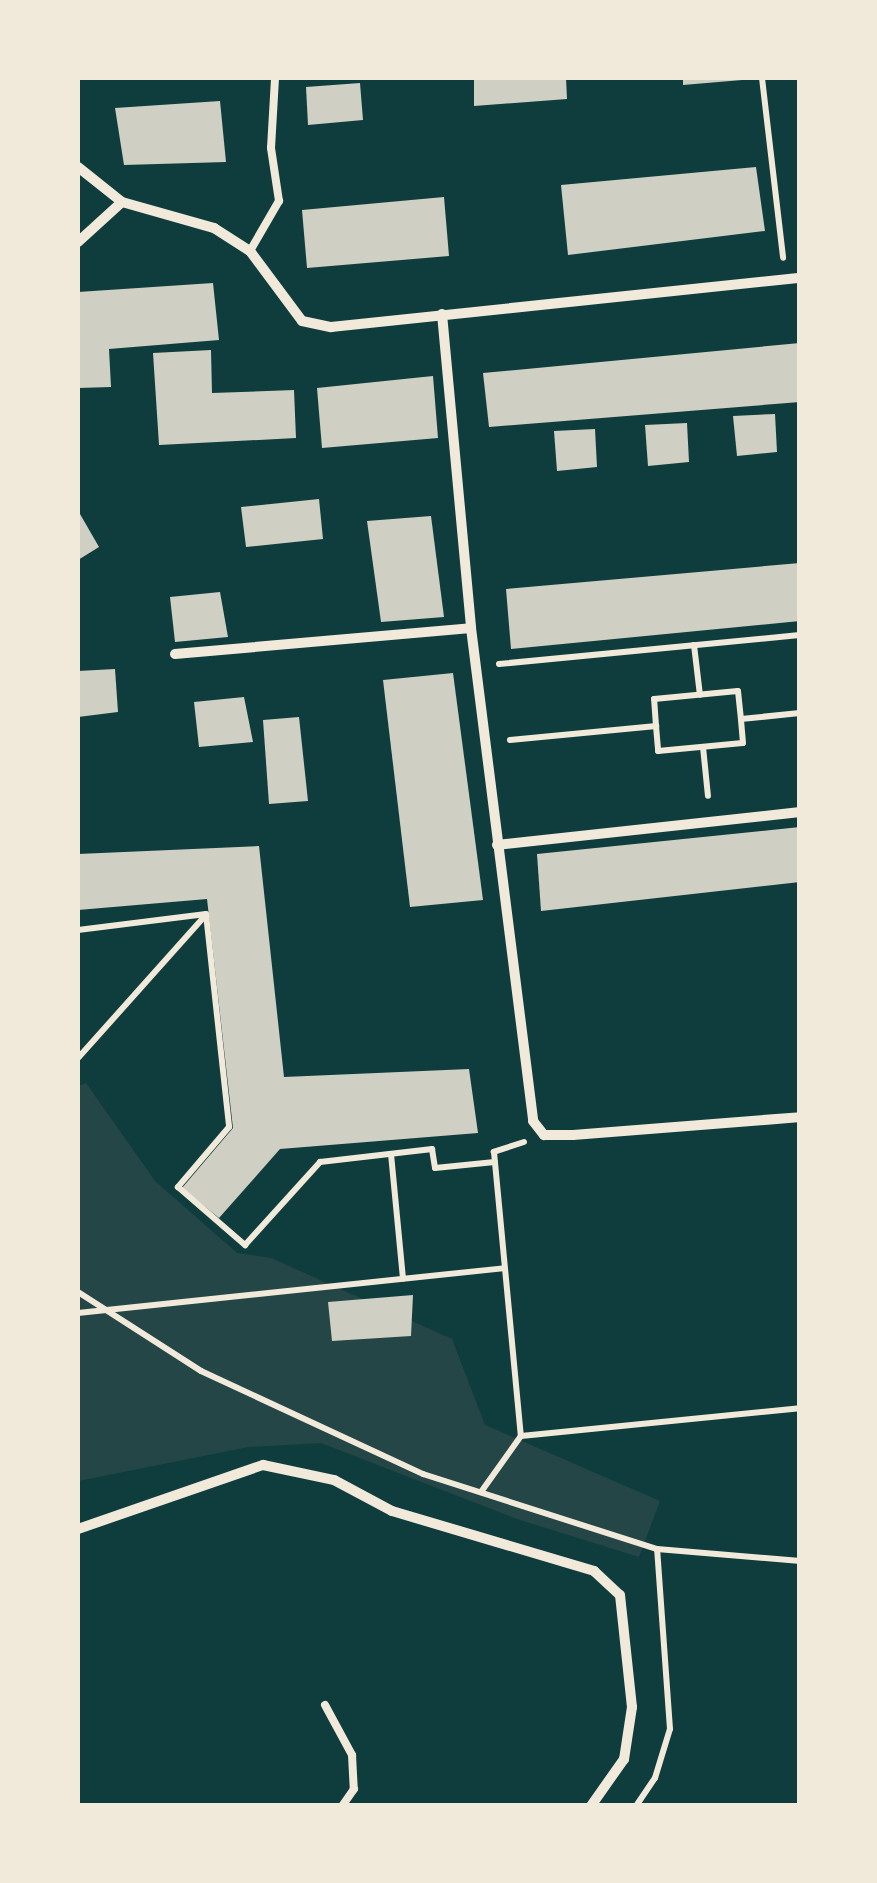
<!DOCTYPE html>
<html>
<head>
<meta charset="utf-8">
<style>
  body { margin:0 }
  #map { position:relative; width:877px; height:1883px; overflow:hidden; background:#0f3d3e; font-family:"Asap Condensed",sans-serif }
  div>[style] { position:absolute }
  .green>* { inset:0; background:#244646 }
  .building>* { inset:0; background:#cfcfc3 }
  .path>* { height:6px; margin:-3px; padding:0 3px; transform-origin:3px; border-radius:3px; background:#f1e9da }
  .service>* { height:8px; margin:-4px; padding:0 4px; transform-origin:4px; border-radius:4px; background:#f1e9da }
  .minor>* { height:10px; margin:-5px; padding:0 5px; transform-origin:5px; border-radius:5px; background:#f1e9da }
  span { translate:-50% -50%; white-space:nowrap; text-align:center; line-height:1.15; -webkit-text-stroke:8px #f1e9da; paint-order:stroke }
  .frame { position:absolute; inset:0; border:80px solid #f1e9da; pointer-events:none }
</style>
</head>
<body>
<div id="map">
  <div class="green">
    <i style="clip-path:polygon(86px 1083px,155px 1181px,237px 1253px,271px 1258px,452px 1339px,485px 1425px,660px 1501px,639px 1557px,517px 1519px,321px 1443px,248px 1447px,78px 1481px,78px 1086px)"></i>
  </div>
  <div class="building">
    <i style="clip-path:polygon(474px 78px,566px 78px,567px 99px,474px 106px)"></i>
    <i style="clip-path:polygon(683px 78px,742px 78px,742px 80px,683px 85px)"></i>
    <i style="clip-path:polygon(360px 83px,363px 120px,308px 125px,306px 87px)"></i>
    <i style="clip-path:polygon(220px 101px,226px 162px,124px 165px,115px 108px)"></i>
    <i style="clip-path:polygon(756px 167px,765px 231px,568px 255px,561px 185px)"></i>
    <i style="clip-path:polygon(444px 197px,449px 256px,307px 268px,302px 210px)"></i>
    <i style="clip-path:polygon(213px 283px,219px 340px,109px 349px,111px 387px,78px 388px,78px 292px)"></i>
    <i style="clip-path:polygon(800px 343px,800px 402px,489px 427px,483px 373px)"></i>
    <i style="clip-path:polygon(211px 350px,212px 393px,294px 390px,296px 438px,159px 445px,153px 353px)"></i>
    <i style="clip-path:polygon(433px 376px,438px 438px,322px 448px,317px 388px)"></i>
    <i style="clip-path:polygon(775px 414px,777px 452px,737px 456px,733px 416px)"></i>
    <i style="clip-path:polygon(687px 423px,689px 462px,648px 466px,645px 425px)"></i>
    <i style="clip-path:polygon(595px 429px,597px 467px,557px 471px,554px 431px)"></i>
    <i style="clip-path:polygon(319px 499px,323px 539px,246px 547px,241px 507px)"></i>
    <i style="clip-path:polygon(80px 514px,99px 547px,78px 560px,78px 515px)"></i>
    <i style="clip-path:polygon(431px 516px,444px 617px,381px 622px,367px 521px)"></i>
    <i style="clip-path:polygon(800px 563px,800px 621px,511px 649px,506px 589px)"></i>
    <i style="clip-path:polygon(220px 592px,228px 637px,175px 642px,170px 597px)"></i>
    <i style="clip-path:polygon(115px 669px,118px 712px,78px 717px,78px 671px)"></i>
    <i style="clip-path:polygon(453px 673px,483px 900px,410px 907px,383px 680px)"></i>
    <i style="clip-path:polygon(244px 697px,253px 742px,199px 747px,194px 702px)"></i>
    <i style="clip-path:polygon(299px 717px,308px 801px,269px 804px,263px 720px)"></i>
    <i style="clip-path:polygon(800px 827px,800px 882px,541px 911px,537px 854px)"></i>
    <i style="clip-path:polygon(259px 846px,284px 1077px,469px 1069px,478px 1133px,280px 1149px,219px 1218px,182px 1188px,233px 1128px,207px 899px,78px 910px,78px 854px)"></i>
    <i style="clip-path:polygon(413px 1295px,411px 1336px,332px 1341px,328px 1302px)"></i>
  </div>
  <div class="path">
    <i style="left:762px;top:78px;width:181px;rotate:83.3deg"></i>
    <i style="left:694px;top:645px;width:50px;rotate:83.2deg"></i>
    <i style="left:499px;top:664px;width:302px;rotate:-5.5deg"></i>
    <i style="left:656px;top:726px;width:25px;rotate:85deg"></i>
    <i style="left:658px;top:751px;width:85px;rotate:-5.4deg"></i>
    <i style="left:743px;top:743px;width:24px;rotate:-95deg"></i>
    <i style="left:510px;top:740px;width:147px;rotate:-5.5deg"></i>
    <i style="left:656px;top:726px;width:27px;rotate:-94deg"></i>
    <i style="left:654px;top:699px;width:84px;rotate:-5.4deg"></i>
    <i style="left:738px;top:691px;width:28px;rotate:84deg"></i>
    <i style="left:741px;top:719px;width:59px;rotate:-5.8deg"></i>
    <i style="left:703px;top:747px;width:49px;rotate:84.2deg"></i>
    <i style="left:78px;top:930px;width:129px;rotate:-7.1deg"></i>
    <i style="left:206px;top:914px;width:214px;rotate:83.8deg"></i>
    <i style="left:229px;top:1127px;width:79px;rotate:130.4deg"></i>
    <i style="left:178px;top:1187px;width:89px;rotate:40.9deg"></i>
    <i style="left:245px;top:1245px;width:112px;rotate:-47.9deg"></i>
    <i style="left:320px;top:1162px;width:113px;rotate:-6.6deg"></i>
    <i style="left:432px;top:1149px;width:19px;rotate:81deg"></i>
    <i style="left:435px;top:1168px;width:60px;rotate:-5.7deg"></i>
    <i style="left:78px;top:1058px;width:192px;rotate:-48.2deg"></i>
    <i style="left:524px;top:1142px;width:32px;rotate:162deg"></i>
    <i style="left:494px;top:1152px;width:285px;rotate:84.6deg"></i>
    <i style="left:521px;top:1436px;width:280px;rotate:-5.7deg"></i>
    <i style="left:391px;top:1154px;width:125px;rotate:84.5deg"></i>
    <i style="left:78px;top:1292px;width:146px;rotate:32.7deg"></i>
    <i style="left:201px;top:1371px;width:245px;rotate:24.9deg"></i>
    <i style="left:423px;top:1474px;width:246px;rotate:17.8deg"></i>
    <i style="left:657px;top:1549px;width:144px;rotate:4.8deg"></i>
    <i style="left:78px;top:1313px;width:427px;rotate:-6deg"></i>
    <i style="left:481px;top:1492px;width:69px;rotate:-54.5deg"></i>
    <i style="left:636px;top:1806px;width:34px;rotate:-56deg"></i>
    <i style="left:655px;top:1778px;width:51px;rotate:-73deg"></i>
    <i style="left:670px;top:1729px;width:180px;rotate:-94.1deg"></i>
  </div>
  <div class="service">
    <i style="left:250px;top:251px;width:58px;rotate:-59.9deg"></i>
    <i style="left:279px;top:201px;width:54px;rotate:-98.6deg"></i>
    <i style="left:271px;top:148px;width:70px;rotate:-86.7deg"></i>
    <i style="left:325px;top:1705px;width:57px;rotate:61.6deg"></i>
    <i style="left:352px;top:1755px;width:34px;rotate:87deg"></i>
    <i style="left:354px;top:1789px;width:21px;rotate:125deg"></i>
  </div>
  <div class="minor">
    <i style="left:78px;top:167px;width:56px;rotate:38.5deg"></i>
    <i style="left:122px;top:202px;width:96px;rotate:15.8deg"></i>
    <i style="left:214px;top:228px;width:43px;rotate:32.6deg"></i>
    <i style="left:250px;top:251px;width:87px;rotate:53.4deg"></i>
    <i style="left:302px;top:321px;width:30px;rotate:12deg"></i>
    <i style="left:331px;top:327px;width:472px;rotate:-6deg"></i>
    <i style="left:78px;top:242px;width:59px;rotate:-42.3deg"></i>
    <i style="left:442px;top:314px;width:315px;rotate:84.7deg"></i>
    <i style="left:471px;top:628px;width:497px;rotate:82.8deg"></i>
    <i style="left:533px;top:1121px;width:18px;rotate:52deg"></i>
    <i style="left:544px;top:1135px;width:29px"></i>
    <i style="left:573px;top:1135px;width:228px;rotate:-4.5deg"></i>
    <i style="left:175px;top:654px;width:297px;rotate:-5deg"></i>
    <i style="left:497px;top:845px;width:305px;rotate:-6.2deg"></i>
    <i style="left:78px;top:1529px;width:196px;rotate:-19.1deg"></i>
    <i style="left:263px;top:1465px;width:73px;rotate:11.9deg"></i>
    <i style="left:334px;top:1480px;width:66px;rotate:28.1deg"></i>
    <i style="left:392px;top:1511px;width:211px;rotate:16.5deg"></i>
    <i style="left:594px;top:1571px;width:35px;rotate:43deg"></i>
    <i style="left:620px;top:1595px;width:113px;rotate:83.9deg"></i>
    <i style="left:632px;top:1707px;width:53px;rotate:98.7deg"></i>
    <i style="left:624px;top:1759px;width:57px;rotate:125.1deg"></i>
  </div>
  <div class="frame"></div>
</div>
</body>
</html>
